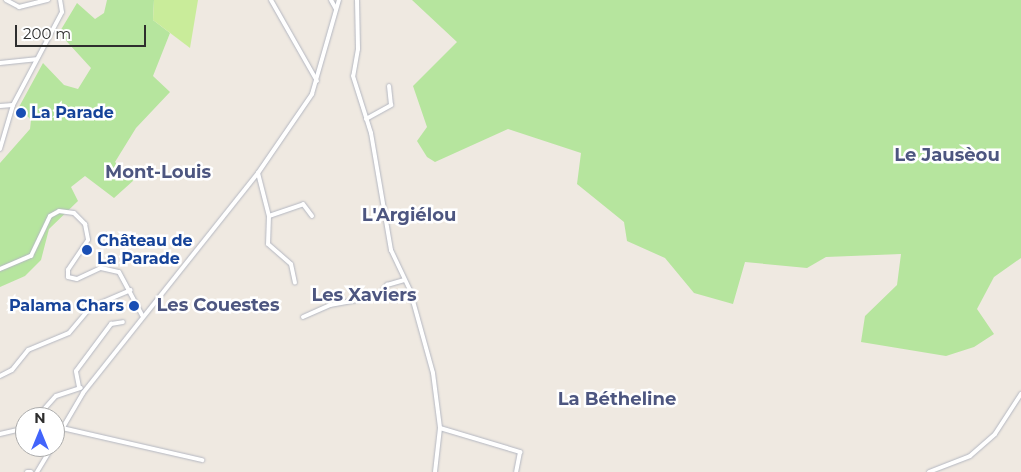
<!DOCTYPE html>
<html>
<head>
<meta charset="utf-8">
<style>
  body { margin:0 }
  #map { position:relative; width:1021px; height:472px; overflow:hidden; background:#efe9e1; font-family:Montserrat,sans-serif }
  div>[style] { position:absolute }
  .green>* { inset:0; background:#b6e59e }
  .pitch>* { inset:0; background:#c9ec9a }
  .roads { filter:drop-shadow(0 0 1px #b4b7c1) drop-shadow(0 0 1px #b4b7c1) }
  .minor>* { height:4px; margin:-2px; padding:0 2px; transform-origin:2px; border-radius:2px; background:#fff }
  .dots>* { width:14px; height:14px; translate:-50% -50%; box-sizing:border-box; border:2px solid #fff; border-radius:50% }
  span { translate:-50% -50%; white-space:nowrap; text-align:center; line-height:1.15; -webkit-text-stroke:5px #fff; paint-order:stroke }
  .transit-label { font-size:16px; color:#164399; font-weight:700 }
  .left { translate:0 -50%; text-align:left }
  .right { translate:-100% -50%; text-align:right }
  .neighbourhood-label { font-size:18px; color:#4d5680; font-weight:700 }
  .north { position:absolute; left:15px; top:407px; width:50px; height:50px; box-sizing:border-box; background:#fff; border:1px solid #ababab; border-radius:50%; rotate:0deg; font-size:14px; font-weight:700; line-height:20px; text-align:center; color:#2e2e2e }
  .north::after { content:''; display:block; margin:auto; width:18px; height:22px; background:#4264fb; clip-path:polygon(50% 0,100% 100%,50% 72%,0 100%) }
  .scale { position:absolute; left:15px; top:25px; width:131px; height:22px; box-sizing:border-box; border:2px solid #2e2e2e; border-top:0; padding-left:6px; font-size:15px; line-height:18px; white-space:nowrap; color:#2e2e2e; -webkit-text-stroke:4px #fff; paint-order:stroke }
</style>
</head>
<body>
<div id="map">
  <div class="green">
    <i style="clip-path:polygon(107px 0,154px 0,153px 20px,170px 33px,153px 76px,170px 92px,136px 128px,115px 162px,134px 180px,114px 198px,85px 176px,71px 187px,78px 201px,49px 229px,41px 260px,25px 276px,0 287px,0 163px,30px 129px,31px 120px,19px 107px,43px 63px,64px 85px,78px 89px,91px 68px,59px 33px,77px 3px,95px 19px,104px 13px)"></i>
    <i style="clip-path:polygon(412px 0,1021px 0,1021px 258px,994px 277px,977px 309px,994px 334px,974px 347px,946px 356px,861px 342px,865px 316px,897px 285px,901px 254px,826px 257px,807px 268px,745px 262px,733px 304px,694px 293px,665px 258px,627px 241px,624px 222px,577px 184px,581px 153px,508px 129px,435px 162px,427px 157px,417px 141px,427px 127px,413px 86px,457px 42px)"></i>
  </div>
  <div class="pitch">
    <i style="clip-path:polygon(154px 0,198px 0,190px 48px,153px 20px)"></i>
  </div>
  <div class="roads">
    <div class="minor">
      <i style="left:6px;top:0;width:15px;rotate:28deg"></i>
      <i style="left:19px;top:7px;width:30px;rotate:-14deg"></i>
      <i style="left:271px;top:0;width:93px;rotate:60.4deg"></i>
      <i style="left:331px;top:0;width:10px;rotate:61deg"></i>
      <i style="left:357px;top:0;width:49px;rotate:88.8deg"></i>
      <i style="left:358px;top:49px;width:27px;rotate:100deg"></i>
      <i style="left:353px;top:76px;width:60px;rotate:72.5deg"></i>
      <i style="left:371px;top:133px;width:119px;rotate:80.3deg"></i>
      <i style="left:391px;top:250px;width:44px;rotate:64.6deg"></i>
      <i style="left:410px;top:290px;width:86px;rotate:74.5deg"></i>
      <i style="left:433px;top:373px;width:55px;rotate:82.7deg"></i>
      <i style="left:440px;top:428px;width:44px;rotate:96.5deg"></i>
      <i style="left:0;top:63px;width:36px;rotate:-6deg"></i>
      <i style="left:0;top:106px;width:13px;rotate:-4deg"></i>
      <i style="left:366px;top:119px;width:29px;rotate:-29deg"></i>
      <i style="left:391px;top:105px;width:19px;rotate:-96deg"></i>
      <i style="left:0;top:149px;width:46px;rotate:-73.5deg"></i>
      <i style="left:13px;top:105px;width:105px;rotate:-62.2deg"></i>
      <i style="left:62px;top:12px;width:12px;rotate:-99deg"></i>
      <i style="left:258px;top:173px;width:44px;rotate:75.7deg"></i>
      <i style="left:269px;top:216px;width:28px;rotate:92deg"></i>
      <i style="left:268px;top:244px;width:30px;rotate:41deg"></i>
      <i style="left:291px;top:264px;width:19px;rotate:78deg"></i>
      <i style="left:269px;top:216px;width:36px;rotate:-19deg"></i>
      <i style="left:303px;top:204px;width:15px;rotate:53deg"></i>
      <i style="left:0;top:269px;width:34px;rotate:-23deg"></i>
      <i style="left:31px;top:256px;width:44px;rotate:-64.6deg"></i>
      <i style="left:50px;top:216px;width:10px;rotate:-29deg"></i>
      <i style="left:59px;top:211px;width:15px;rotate:8deg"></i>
      <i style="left:74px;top:213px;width:16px;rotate:45deg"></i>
      <i style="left:85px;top:224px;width:16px;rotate:79deg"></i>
      <i style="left:88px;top:240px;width:36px;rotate:124deg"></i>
      <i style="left:68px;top:270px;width:7px;rotate:90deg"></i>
      <i style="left:68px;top:277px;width:9px;rotate:13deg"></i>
      <i style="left:77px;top:279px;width:26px;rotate:-25deg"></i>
      <i style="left:101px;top:268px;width:18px;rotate:13deg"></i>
      <i style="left:119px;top:272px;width:49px;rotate:61.9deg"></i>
      <i style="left:303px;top:317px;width:30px;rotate:-24deg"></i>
      <i style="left:330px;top:305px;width:50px;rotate:-10.4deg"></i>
      <i style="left:379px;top:296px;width:14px;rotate:-54deg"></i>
      <i style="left:387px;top:285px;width:18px;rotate:-16deg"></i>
      <i style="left:0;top:376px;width:13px;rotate:-27deg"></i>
      <i style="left:12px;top:370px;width:26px;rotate:-51deg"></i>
      <i style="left:28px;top:350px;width:44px;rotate:-22.5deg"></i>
      <i style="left:69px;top:333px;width:34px;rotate:-50deg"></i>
      <i style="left:91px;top:307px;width:43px;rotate:-23deg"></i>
      <i style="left:79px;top:387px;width:16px;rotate:-101deg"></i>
      <i style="left:76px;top:371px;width:59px;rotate:-53.3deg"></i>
      <i style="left:111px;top:324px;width:12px;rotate:-9deg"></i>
      <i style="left:37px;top:417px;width:28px;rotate:-48deg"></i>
      <i style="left:56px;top:396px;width:26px;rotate:-18deg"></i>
      <i style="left:62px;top:428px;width:144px;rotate:12.9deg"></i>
      <i style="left:440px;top:428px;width:84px;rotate:16.7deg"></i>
      <i style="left:520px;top:452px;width:20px;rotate:101deg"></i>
      <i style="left:0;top:434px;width:26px;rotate:-13deg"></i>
      <i style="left:55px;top:441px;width:56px;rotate:-59.7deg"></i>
      <i style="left:83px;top:393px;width:281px;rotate:-51.5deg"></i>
      <i style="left:258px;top:173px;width:96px;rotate:-55.6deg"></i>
      <i style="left:312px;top:94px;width:98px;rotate:-74deg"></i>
      <i style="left:27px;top:472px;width:4px"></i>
      <i style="left:37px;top:472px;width:29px;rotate:-59deg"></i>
      <i style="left:929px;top:472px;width:44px;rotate:-21.3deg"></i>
      <i style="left:970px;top:456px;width:33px;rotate:-41deg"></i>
      <i style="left:995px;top:434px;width:48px;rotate:-57deg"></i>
    </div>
  </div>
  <div class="dots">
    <i style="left:21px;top:113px;background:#1a4fb4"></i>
    <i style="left:87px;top:250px;background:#1a4fb4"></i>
    <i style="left:134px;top:306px;background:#1a4fb4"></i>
  </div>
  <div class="transit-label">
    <span class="left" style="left:31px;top:113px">La Parade</span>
    <span class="left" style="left:97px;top:250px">Château de<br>La Parade</span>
    <span class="right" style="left:124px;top:306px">Palama Chars</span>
  </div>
  <div class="neighbourhood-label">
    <span style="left:947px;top:155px">Le Jausèou</span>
    <span style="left:158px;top:172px">Mont-Louis</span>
    <span style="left:409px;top:215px">L'Argiélou</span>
    <span style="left:364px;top:295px">Les Xaviers</span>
    <span style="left:218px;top:305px">Les Couestes</span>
    <span style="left:617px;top:399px">La Bétheline</span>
  </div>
  <div class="north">N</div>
  <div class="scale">200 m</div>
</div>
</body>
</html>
